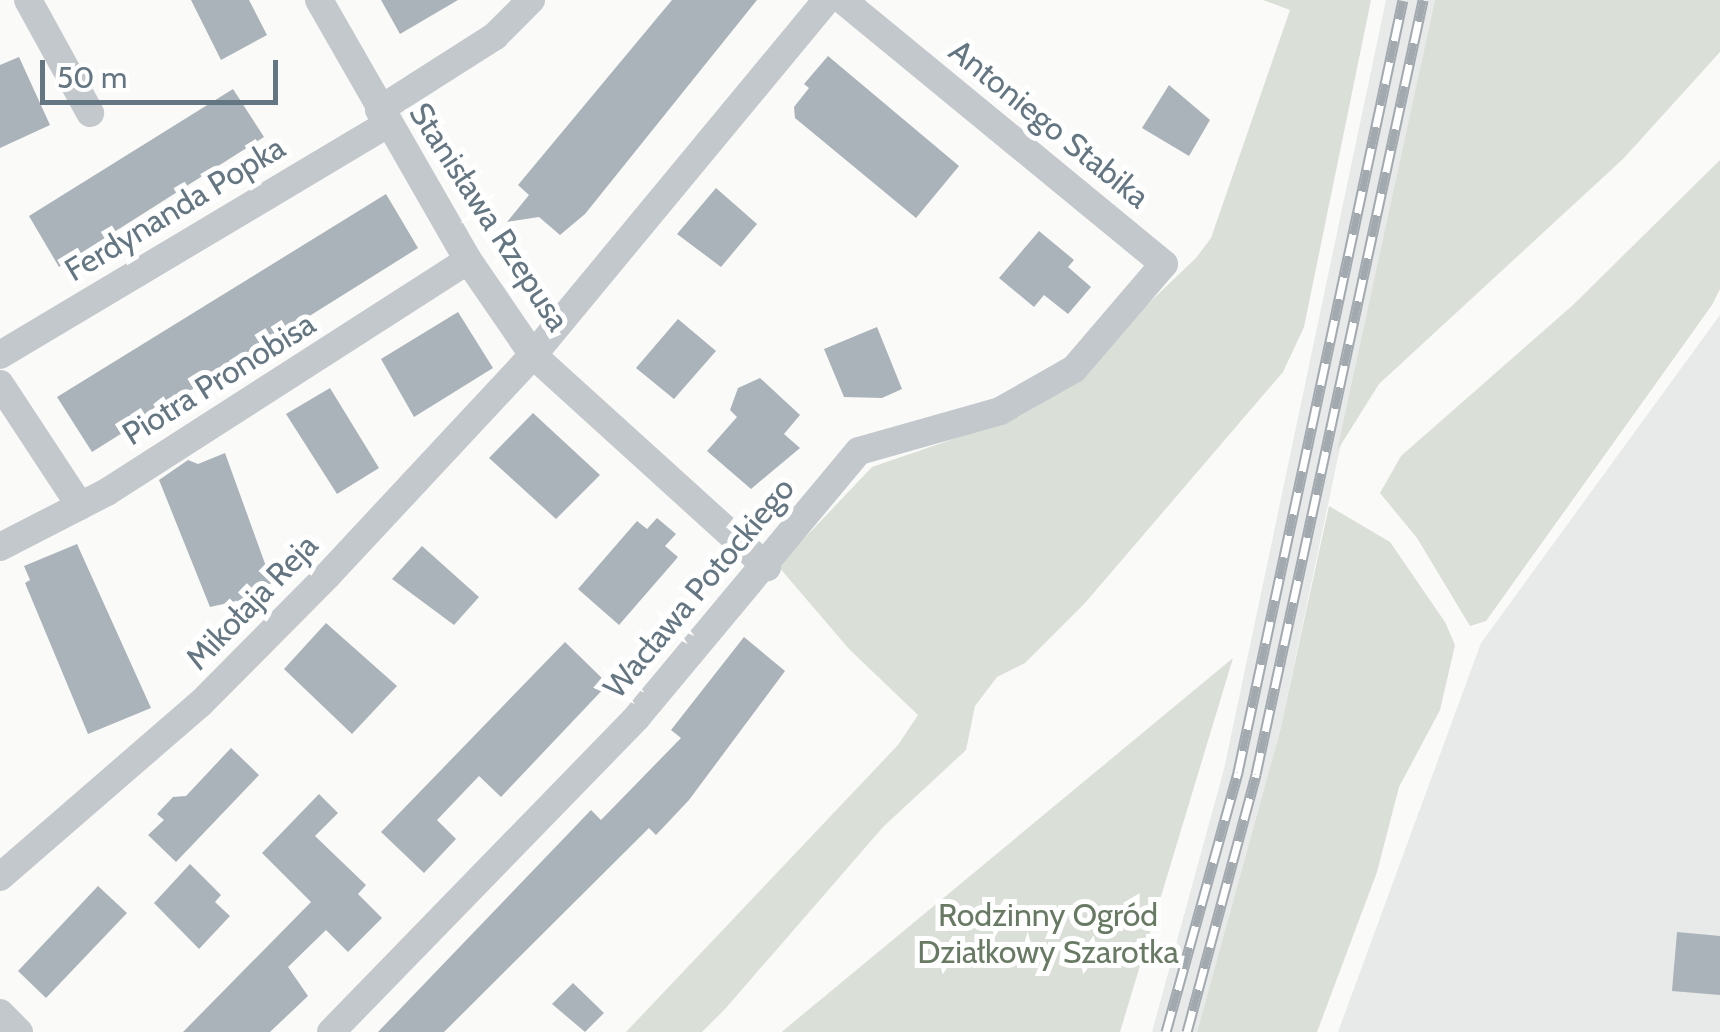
<!DOCTYPE html>
<html>
<head>
<meta charset="utf-8">
<style>
  body { margin:0 }
  #map { position:relative; width:1720px; height:1032px; overflow:hidden; background:#fafaf8; font-family:Cabin,sans-serif }
  div>[style] { position:absolute }
  .built>* { inset:0; background:#e8e9e9 }
  .green>* { inset:0; background:#dadfd7 }
  .building>* { inset:0; background:#aab3b9 }
  .street>* { height:28px; margin:-14px; padding:0 14px; transform-origin:14px; border-radius:14px; background:#c3c8cc }
  .rail>* { height:11px; margin-top:-5.5px; transform-origin:0; background:repeating-linear-gradient(90deg,#fff 0 22px,#a2aab0 0 44px); box-sizing:border-box; border-block:2px solid #a2aab0 }
  span { translate:-50% -50%; white-space:nowrap; text-align:center; line-height:1.15; -webkit-text-stroke:10px #fff; paint-order:stroke }
  .street-label { font-size:32px; color:#657683 }
  .park-label { font-size:32px; color:#687a64 }
  .scale { position:absolute; left:40px; top:60px; width:238px; height:45px; box-sizing:border-box; border:5px solid #657683; border-top:0; padding-left:12px; font-size:30px; line-height:35px; white-space:nowrap; color:#657683; -webkit-text-stroke:8px #fff; paint-order:stroke }
</style>
</head>
<body>
<div id="map">
  <div class="built">
    <i style="clip-path:polygon(1386px 0,1435px 0,1280px 731px,1197px 1032px,1152px 1032px,1224px 769px)"></i>
    <i style="clip-path:polygon(1720px 315px,1720px 1032px,1338px 1032px,1481px 643px)"></i>
  </div>
  <div class="green">
    <i style="clip-path:polygon(1263px 0,1371px 0,1304px 327px,1283px 372px,1085px 603px,1025px 663px,997px 677px,975px 706px,966px 750px,883px 827px,725px 1009px,702px 1032px,626px 1032px,898px 745px,918px 715px,849px 649px,778px 566px,872px 467px,1020px 416px,1047px 400px,1196px 258px,1211px 238px,1290px 10px)"></i>
    <i style="clip-path:polygon(1435px 0,1720px 0,1720px 52px,1623px 159px,1379px 384px,1337px 451px)"></i>
    <i style="clip-path:polygon(1720px 160px,1720px 289px,1712px 305px,1486px 621px,1470px 626px,1417px 538px,1380px 493px,1401px 456px,1573px 305px)"></i>
    <i style="clip-path:polygon(1329px 506px,1390px 542px,1445px 622px,1455px 645px,1440px 710px,1399px 787px,1377px 872px,1317px 1032px,1197px 1032px,1280px 731px)"></i>
    <i style="clip-path:polygon(1233px 658px,1120px 1032px,782px 1032px,784px 1030px)"></i>
  </div>
  <div class="building">
    <i style="clip-path:polygon(191px 0,249px 0,267px 35px,221px 60px)"></i>
    <i style="clip-path:polygon(381px 0,458px 0,400px 34px)"></i>
    <i style="clip-path:polygon(672px 0,757px 0,585px 214px,560px 235px,539px 217px,507px 222px,529px 195px,518px 185px)"></i>
    <i style="clip-path:polygon(828px 56px,959px 166px,916px 218px,795px 118px,794px 107px,809px 88px,804px 84px)"></i>
    <i style="clip-path:polygon(19px 57px,50px 125px,0 148px,0 65px)"></i>
    <i style="clip-path:polygon(1169px 85px,1210px 120px,1189px 156px,1142px 128px)"></i>
    <i style="clip-path:polygon(233px 89px,264px 137px,59px 267px,29px 216px)"></i>
    <i style="clip-path:polygon(716px 188px,757px 224px,721px 267px,677px 234px)"></i>
    <i style="clip-path:polygon(386px 194px,418px 248px,92px 452px,57px 397px)"></i>
    <i style="clip-path:polygon(1039px 231px,1074px 260px,1068px 267px,1091px 287px,1068px 314px,1044px 295px,1034px 307px,999px 278px)"></i>
    <i style="clip-path:polygon(458px 312px,493px 368px,414px 417px,381px 359px)"></i>
    <i style="clip-path:polygon(678px 319px,716px 351px,674px 399px,636px 368px)"></i>
    <i style="clip-path:polygon(877px 327px,902px 389px,882px 398px,844px 397px,824px 349px)"></i>
    <i style="clip-path:polygon(760px 378px,800px 415px,784px 434px,800px 448px,751px 489px,707px 451px,737px 417px,730px 410px,738px 388px)"></i>
    <i style="clip-path:polygon(330px 388px,379px 468px,337px 494px,286px 414px)"></i>
    <i style="clip-path:polygon(533px 413px,600px 475px,556px 519px,489px 458px)"></i>
    <i style="clip-path:polygon(225px 453px,272px 583px,253px 590px,255px 597px,210px 607px,159px 480px,188px 460px,198px 464px)"></i>
    <i style="clip-path:polygon(657px 518px,676px 534px,665px 546px,678px 557px,619px 625px,578px 589px,637px 521px,647px 529px)"></i>
    <i style="clip-path:polygon(77px 544px,151px 708px,88px 734px,25px 583px,30px 580px,24px 566px)"></i>
    <i style="clip-path:polygon(422px 546px,479px 597px,454px 625px,392px 579px)"></i>
    <i style="clip-path:polygon(326px 623px,397px 686px,352px 734px,284px 669px)"></i>
    <i style="clip-path:polygon(744px 637px,785px 671px,689px 800px,656px 835px,649px 828px,444px 1032px,378px 1032px,591px 810px,601px 820px,681px 738px,671px 730px)"></i>
    <i style="clip-path:polygon(565px 642px,608px 684px,501px 797px,479px 776px,437px 820px,456px 839px,424px 873px,381px 832px)"></i>
    <i style="clip-path:polygon(231px 748px,259px 775px,176px 862px,148px 835px,164px 820px,157px 814px,173px 797px,186px 796px)"></i>
    <i style="clip-path:polygon(319px 794px,338px 813px,315px 836px,366px 885px,358px 894px,382px 918px,348px 952px,326px 930px,288px 967px,308px 996px,270px 1032px,183px 1032px,311px 902px,262px 853px)"></i>
    <i style="clip-path:polygon(190px 864px,221px 895px,215px 902px,230px 916px,199px 949px,154px 903px)"></i>
    <i style="clip-path:polygon(98px 886px,127px 913px,46px 998px,18px 971px)"></i>
    <i style="clip-path:polygon(1677px 932px,1720px 936px,1720px 995px,1672px 991px)"></i>
    <i style="clip-path:polygon(573px 983px,604px 1013px,585px 1032px,552px 1004px)"></i>
  </div>
  <div class="street">
    <i style="left:28px;top:0;width:129px;rotate:61.2deg"></i>
    <i style="left:319px;top:0;width:300px;rotate:60.2deg"></i>
    <i style="left:468px;top:260px;width:115px;rotate:55.6deg"></i>
    <i style="left:533px;top:355px;width:316px;rotate:42.2deg"></i>
    <i style="left:379px;top:110px;width:138px;rotate:-32.5deg"></i>
    <i style="left:495px;top:36px;width:51px;rotate:-45deg"></i>
    <i style="left:0;top:355px;width:451px;rotate:-30.8deg"></i>
    <i style="left:0;top:384px;width:146px;rotate:56.7deg"></i>
    <i style="left:0;top:547px;width:120px;rotate:-27.2deg"></i>
    <i style="left:107px;top:492px;width:429px;rotate:-32.7deg"></i>
    <i style="left:0;top:877px;width:266px;rotate:-40.9deg"></i>
    <i style="left:201px;top:703px;width:179px;rotate:-45.2deg"></i>
    <i style="left:327px;top:576px;width:302px;rotate:-47deg"></i>
    <i style="left:533px;top:355px;width:461px;rotate:-50.4deg"></i>
    <i style="left:0;top:1013px;width:27px;rotate:45deg"></i>
    <i style="left:331px;top:1032px;width:439px;rotate:-45.8deg"></i>
    <i style="left:637px;top:717px;width:346px;rotate:-50.2deg"></i>
    <i style="left:859px;top:451px;width:147px;rotate:-15.8deg"></i>
    <i style="left:1000px;top:411px;width:85px;rotate:-29.6deg"></i>
    <i style="left:1074px;top:369px;width:138px;rotate:-49.4deg"></i>
    <i style="left:1164px;top:264px;width:416px;rotate:-140.6deg"></i>
  </div>
  <div class="rail">
    <i style="left:1166px;top:1032px;width:270px;rotate:-74.5deg"></i>
    <i style="left:1238px;top:772px;width:789px;rotate:-77.94deg"></i>
    <i style="left:1187px;top:1032px;width:267px;rotate:-75deg"></i>
    <i style="left:1256px;top:774px;width:792px;rotate:-77.82deg"></i>
  </div>
  <div class="street-label">
    <span style="left:1049px;top:124px;rotate:39deg">Antoniego Stabika</span>
    <span style="left:175px;top:209px;rotate:-31deg">Ferdynanda Popka</span>
    <span style="left:489px;top:217px;rotate:57deg">Stanisława Rzepusa</span>
    <span style="left:219px;top:379px;rotate:-32deg">Piotra Pronobisa</span>
    <span style="left:699px;top:588px;rotate:-50deg">Wacława Potockiego</span>
    <span style="left:252px;top:602px;rotate:-46deg">Mikołaja Reja</span>
  </div>
  <div class="park-label">
    <span style="left:1048px;top:934px">Rodzinny Ogród<br>Działkowy Szarotka</span>
  </div>
  <div class="scale">50 m</div>
</div>
</body>
</html>
